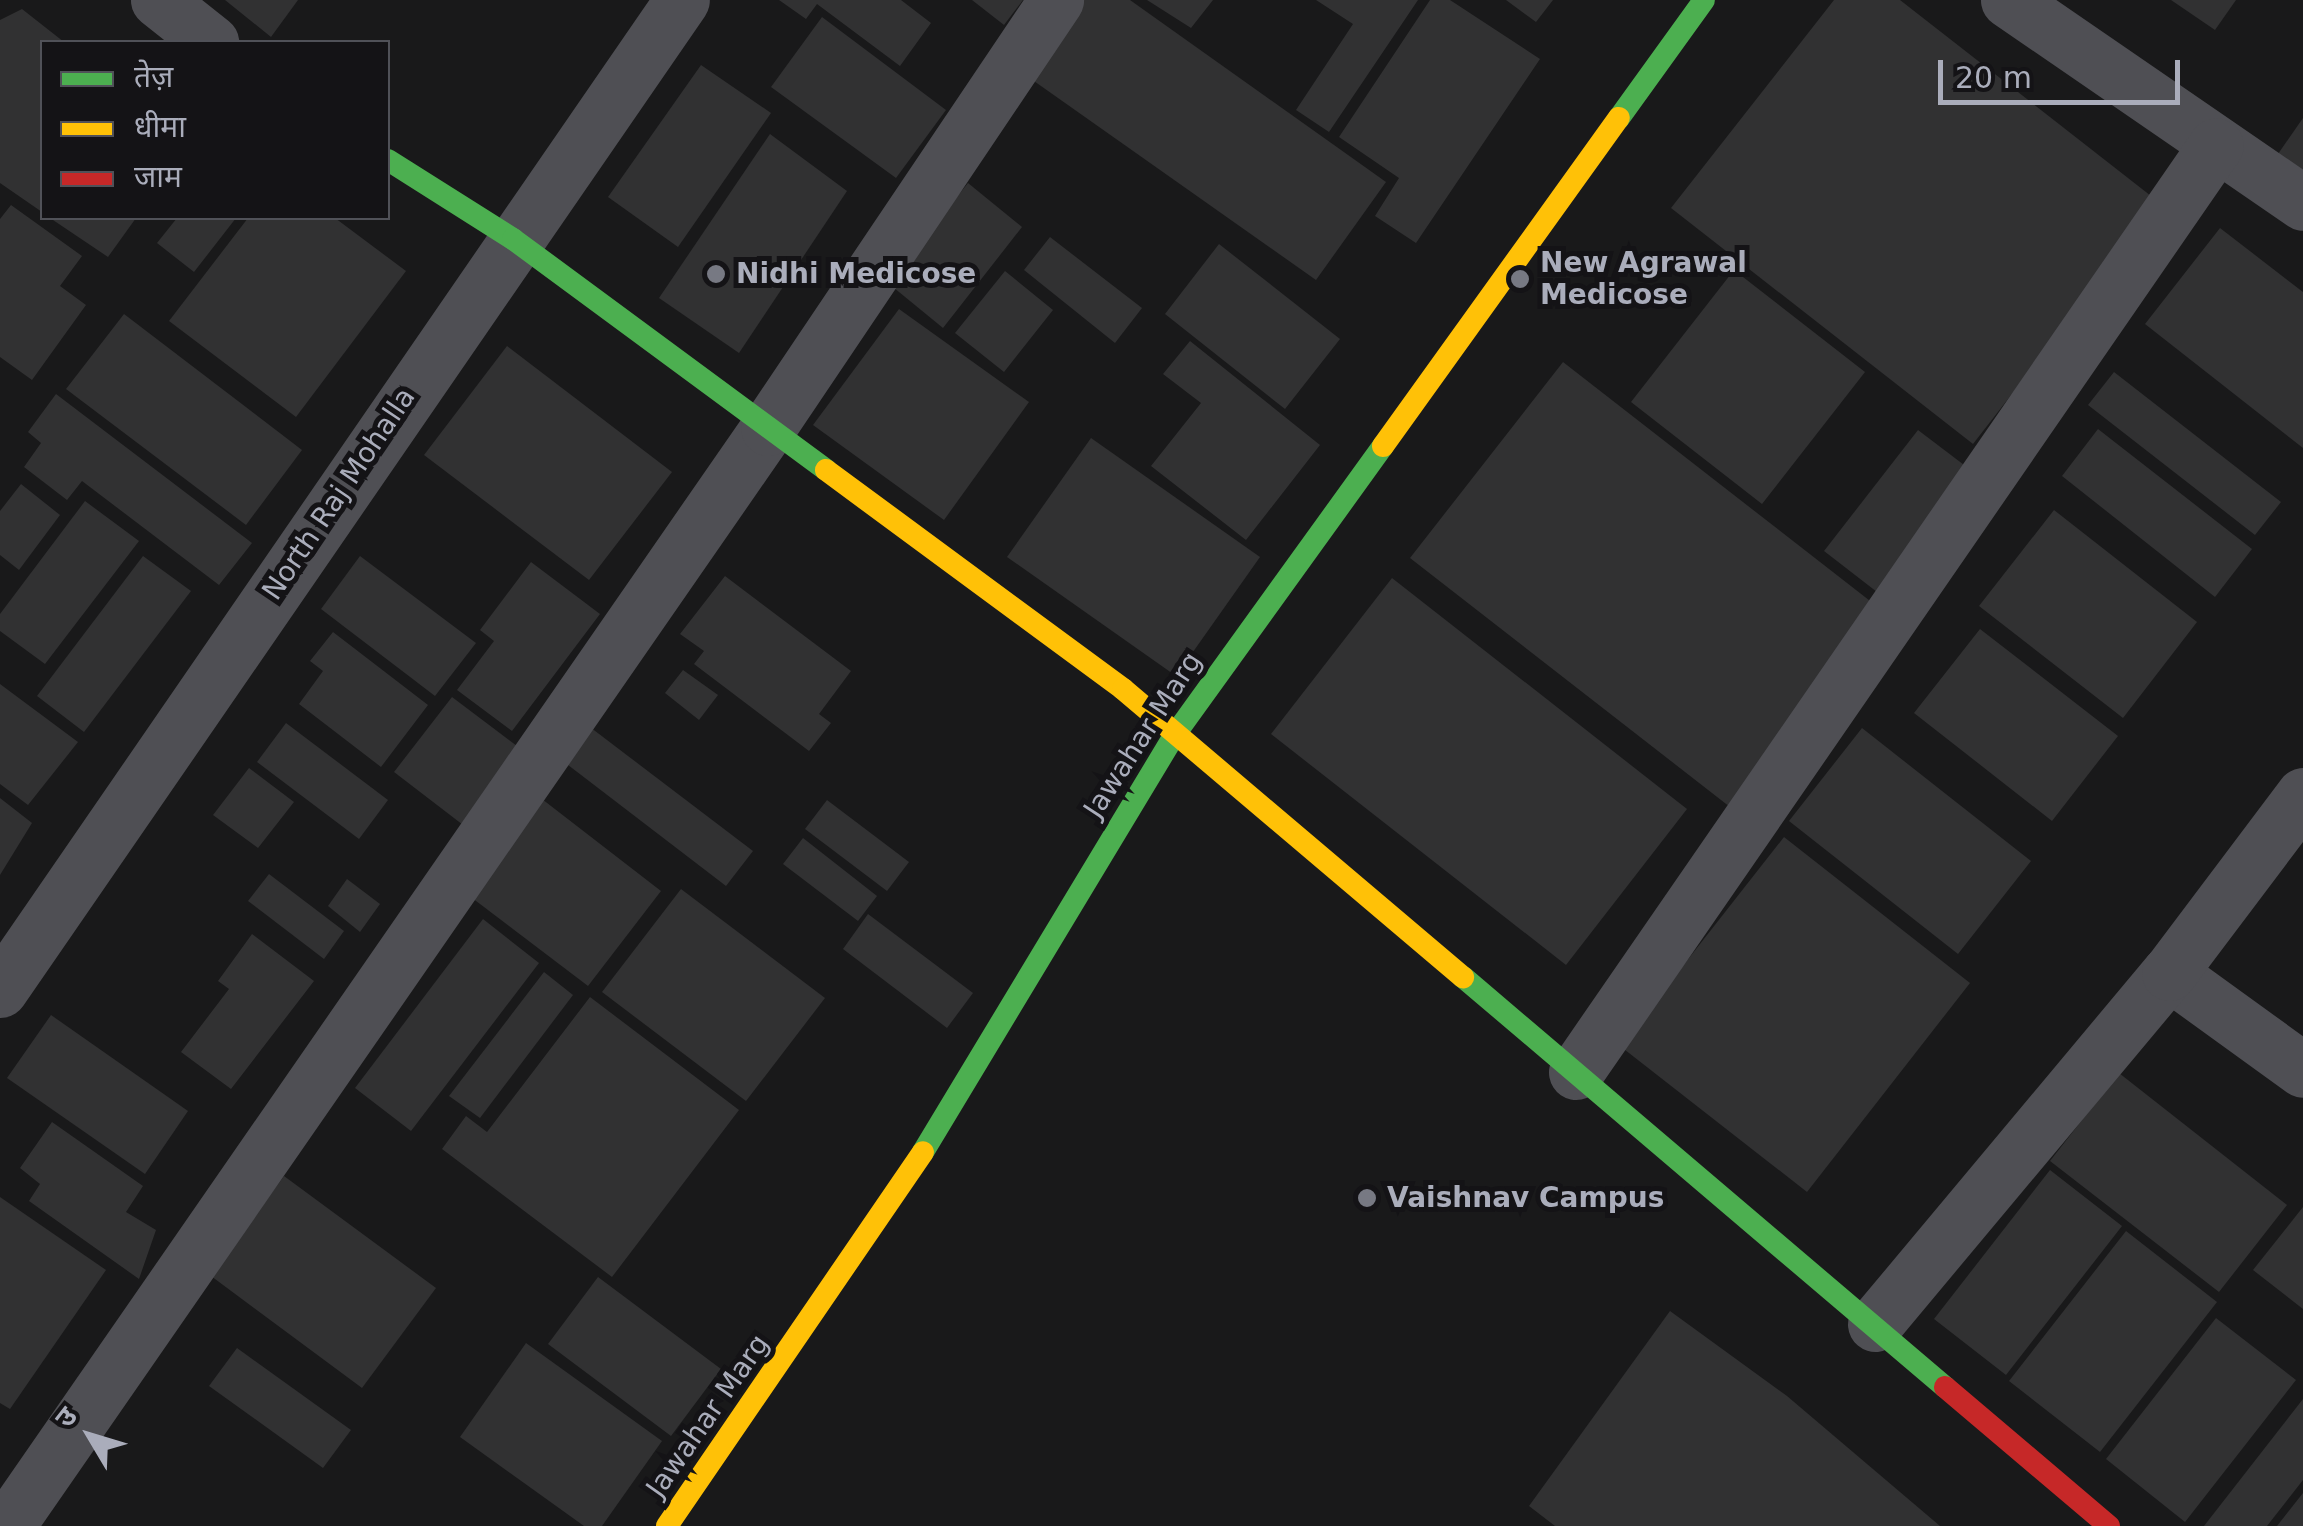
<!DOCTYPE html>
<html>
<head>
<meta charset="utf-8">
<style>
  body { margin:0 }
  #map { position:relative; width:2303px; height:1526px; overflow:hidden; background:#19191a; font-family:"DejaVu Sans","Noto Sans Devanagari",sans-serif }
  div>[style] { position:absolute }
  .building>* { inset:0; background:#313132 }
  .street>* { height:55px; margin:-27.5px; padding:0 27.5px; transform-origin:27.5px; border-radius:27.5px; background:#4f4f54 }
  .fast>* { height:22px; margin:-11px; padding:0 11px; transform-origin:11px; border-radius:11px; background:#4caf50 }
  .slow>* { height:22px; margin:-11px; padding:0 11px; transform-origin:11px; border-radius:11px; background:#ffc107 }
  .jam>* { height:22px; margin:-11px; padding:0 11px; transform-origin:11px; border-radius:11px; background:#c62828 }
  .dots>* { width:28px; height:28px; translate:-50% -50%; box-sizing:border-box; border:5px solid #141316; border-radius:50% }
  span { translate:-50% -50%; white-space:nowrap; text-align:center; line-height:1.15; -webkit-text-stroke:10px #141316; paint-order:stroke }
  .poi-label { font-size:28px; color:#aaadbb; font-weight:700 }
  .left { translate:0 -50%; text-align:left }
  .street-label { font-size:28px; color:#aaadbb }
  .legend { position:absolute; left:40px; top:40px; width:350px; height:180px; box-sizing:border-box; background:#141316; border:2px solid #505158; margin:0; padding:12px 18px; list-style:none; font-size:30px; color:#aaadbb }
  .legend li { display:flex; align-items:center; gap:20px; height:50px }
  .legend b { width:50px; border:2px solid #505158 }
  .north { position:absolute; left:40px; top:1386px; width:100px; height:100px; -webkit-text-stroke:8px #141316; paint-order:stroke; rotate:308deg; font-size:28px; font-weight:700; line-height:40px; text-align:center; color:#aaadbb }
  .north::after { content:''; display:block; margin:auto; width:35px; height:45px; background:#aaadbb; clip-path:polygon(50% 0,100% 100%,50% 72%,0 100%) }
  .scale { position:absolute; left:1938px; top:60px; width:242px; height:45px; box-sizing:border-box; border:5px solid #aaadbb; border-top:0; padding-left:12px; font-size:30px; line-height:35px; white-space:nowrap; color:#aaadbb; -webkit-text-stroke:8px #141316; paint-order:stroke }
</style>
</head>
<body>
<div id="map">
  <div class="building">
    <i style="clip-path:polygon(225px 0,298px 0,271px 37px)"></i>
    <i style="clip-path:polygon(779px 0,901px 0,931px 23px,900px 66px,817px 4px,806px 19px)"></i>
    <i style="clip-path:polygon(972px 0,1023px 0,1004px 25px)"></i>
    <i style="clip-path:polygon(1076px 0,1130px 0,1386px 182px,1316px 280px,1024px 74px)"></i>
    <i style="clip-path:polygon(1147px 0,1213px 0,1191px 28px)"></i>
    <i style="clip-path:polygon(1316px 0,1418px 0,1329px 132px,1296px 110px,1353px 24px)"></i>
    <i style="clip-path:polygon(1430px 0,1450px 0,1540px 59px,1416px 243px,1375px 216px,1399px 178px,1339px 137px)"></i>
    <i style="clip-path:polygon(1506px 0,1553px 0,1536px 22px)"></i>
    <i style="clip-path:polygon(1834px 0,1900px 0,2160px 203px,1973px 444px,1671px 208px)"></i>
    <i style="clip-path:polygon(2171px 0,2236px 0,2215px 30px)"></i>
    <i style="clip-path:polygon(22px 9px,64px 42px,42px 42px,42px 212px,0 183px,0 20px)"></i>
    <i style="clip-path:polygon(822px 17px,946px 110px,896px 178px,771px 87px)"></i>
    <i style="clip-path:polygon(701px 65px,771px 113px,678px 247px,608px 197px)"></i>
    <i style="clip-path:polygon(2303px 118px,2303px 172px,2278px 154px)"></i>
    <i style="clip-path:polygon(770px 134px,847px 191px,739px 353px,659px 298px)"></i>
    <i style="clip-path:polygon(968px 183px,1022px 227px,943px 328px,888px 283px)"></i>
    <i style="clip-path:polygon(11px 205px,82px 256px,60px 286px,86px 305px,32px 380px,0 357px,0 219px)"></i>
    <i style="clip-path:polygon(50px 218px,136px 218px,108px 257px)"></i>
    <i style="clip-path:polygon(177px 218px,236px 218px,194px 272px,157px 243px)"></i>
    <i style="clip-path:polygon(248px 218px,335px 218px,406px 271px,296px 417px,169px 321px)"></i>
    <i style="clip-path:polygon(2220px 228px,2303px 292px,2303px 448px,2145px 324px)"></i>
    <i style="clip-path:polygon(1050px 237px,1142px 308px,1115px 343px,1024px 270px)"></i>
    <i style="clip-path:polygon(1219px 244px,1340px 339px,1285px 409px,1165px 314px)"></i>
    <i style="clip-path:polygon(1734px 270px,1865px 372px,1762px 504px,1631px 402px)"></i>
    <i style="clip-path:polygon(1005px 271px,1053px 310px,1004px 372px,955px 333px)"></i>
    <i style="clip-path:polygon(899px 309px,1029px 402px,944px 520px,813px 425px)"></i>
    <i style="clip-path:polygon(124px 314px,302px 450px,246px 525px,66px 389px)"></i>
    <i style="clip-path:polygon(1190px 341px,1320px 445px,1246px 540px,1151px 466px,1201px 403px,1163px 374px)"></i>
    <i style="clip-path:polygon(507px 346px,672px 472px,589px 580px,424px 455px)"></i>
    <i style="clip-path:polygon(1563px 362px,1883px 611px,1730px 807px,1410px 558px)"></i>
    <i style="clip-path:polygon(2114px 372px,2281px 502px,2255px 535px,2088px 405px)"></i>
    <i style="clip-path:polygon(56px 394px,252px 543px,219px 585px,82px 481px,67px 500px,24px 467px,41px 443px,28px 432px)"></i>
    <i style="clip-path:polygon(2098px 429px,2252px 549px,2215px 597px,2062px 476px)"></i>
    <i style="clip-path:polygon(1918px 430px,1972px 471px,1877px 592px,1824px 551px)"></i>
    <i style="clip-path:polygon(1091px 438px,1260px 557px,1176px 676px,1007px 557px)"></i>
    <i style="clip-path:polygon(21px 484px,60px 515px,19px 570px,0 555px,0 511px)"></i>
    <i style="clip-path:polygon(85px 501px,139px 541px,45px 664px,0 631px,0 614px)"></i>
    <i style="clip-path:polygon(2054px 510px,2197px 622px,2123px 718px,1979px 606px)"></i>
    <i style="clip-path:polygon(143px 556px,191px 591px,84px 732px,37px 696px)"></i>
    <i style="clip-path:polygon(360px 556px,476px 643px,435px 696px,321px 609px)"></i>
    <i style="clip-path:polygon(531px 562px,600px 614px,512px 731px,457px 690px,494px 641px,480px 630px)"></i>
    <i style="clip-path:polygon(725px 576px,851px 671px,819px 714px,831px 723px,809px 751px,694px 664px,704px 651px,680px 634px)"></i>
    <i style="clip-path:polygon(1392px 578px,1687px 809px,1566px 965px,1271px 734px)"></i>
    <i style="clip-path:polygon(1980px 629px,2118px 736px,2052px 821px,1914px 713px)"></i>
    <i style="clip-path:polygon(333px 632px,428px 705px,381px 767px,299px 704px,323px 671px,310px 661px)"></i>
    <i style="clip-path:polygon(683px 670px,718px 695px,699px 720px,665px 693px)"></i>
    <i style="clip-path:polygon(0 684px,78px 742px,28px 805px,0 784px)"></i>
    <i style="clip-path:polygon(452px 697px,525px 752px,467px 828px,394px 772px)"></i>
    <i style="clip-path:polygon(582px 721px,753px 851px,726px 886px,555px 755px)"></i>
    <i style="clip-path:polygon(286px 723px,388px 800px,359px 839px,257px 762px)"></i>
    <i style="clip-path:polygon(1862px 728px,2031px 861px,1958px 954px,1789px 821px)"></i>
    <i style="clip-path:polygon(249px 768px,294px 802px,258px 848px,213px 815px)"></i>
    <i style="clip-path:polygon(529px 789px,661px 891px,588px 986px,455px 885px)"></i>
    <i style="clip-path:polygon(0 798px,32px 823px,0 875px)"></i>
    <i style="clip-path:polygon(827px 800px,909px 862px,887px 891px,805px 829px)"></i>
    <i style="clip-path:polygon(1784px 837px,1970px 983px,1807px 1192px,1620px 1046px)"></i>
    <i style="clip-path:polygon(803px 838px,877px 896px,858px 921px,783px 864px)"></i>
    <i style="clip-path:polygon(269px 874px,344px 931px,324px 959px,248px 901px)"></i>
    <i style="clip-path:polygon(347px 879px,380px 904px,360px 932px,328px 906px)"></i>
    <i style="clip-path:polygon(681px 889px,825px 998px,746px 1101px,602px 992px)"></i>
    <i style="clip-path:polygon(868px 914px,973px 993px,947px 1028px,843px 949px)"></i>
    <i style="clip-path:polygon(483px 919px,539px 963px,411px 1131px,355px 1088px)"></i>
    <i style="clip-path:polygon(252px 934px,314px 981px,231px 1089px,181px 1052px,229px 989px,218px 981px)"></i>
    <i style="clip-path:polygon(544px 972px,573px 995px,480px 1118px,449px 1096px)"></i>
    <i style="clip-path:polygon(590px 997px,739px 1110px,612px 1277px,442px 1149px,466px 1116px,487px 1132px)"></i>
    <i style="clip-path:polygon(51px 1015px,188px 1111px,145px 1174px,7px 1078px)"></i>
    <i style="clip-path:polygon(2119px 1073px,2287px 1205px,2219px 1292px,2050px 1161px)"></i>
    <i style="clip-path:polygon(52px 1122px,143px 1186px,126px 1212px,156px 1230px,139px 1279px,29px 1201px,40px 1184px,20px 1168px)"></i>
    <i style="clip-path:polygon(2050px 1170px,2122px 1226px,2006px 1375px,1934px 1319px)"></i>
    <i style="clip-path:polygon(284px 1176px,436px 1288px,362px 1388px,211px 1276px)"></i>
    <i style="clip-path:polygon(0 1197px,106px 1270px,10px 1409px,0 1403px)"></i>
    <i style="clip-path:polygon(2303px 1207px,2303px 1309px,2253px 1270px)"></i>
    <i style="clip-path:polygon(2126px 1231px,2217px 1302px,2100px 1452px,2009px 1381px)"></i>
    <i style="clip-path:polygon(598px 1277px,721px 1369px,671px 1436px,548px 1344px)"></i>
    <i style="clip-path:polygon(1670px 1311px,1787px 1396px,1940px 1526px,1555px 1526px,1529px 1506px)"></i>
    <i style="clip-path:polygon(2216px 1318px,2296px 1380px,2185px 1522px,2106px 1459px)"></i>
    <i style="clip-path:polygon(526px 1343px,662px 1441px,602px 1526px,584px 1526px,460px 1437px)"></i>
    <i style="clip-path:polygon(237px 1348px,351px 1430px,323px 1468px,209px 1386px)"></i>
    <i style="clip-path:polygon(2303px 1399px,2303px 1480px,2267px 1526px,2204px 1526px)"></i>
    <i style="clip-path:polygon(2303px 1493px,2303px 1526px,2277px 1526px)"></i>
  </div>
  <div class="street">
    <i style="left:158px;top:0;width:68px;rotate:38.4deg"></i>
    <i style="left:2008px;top:0;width:358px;rotate:34.5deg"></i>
    <i style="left:2169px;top:973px;width:165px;rotate:35.9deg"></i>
    <i style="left:0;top:990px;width:1202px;rotate:-55.44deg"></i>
    <i style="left:1576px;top:1072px;width:1126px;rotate:-55.38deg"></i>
    <i style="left:1875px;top:1324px;width:458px;rotate:-50.1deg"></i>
    <i style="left:2169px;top:973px;width:223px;rotate:-53deg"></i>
    <i style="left:7px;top:1526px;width:1336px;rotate:-55.28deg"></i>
    <i style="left:768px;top:428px;width:516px;rotate:-56.06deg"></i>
  </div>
  <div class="fast">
    <i style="left:1619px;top:118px;width:145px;rotate:-54.2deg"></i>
    <i style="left:388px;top:160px;width:148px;rotate:32.3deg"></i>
    <i style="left:513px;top:239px;width:389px;rotate:36.4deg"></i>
    <i style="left:1463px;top:977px;width:633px;rotate:40.39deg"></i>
    <i style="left:923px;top:1152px;width:489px;rotate:-58.9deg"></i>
    <i style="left:1176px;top:733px;width:354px;rotate:-54.2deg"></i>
  </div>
  <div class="slow">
    <i style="left:1383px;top:446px;width:404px;rotate:-54.3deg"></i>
    <i style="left:826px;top:470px;width:369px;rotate:36.4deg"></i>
    <i style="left:1123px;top:689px;width:446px;rotate:40.3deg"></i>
    <i style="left:667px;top:1526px;width:453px;rotate:-55.6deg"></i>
  </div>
  <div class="jam">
    <i style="left:1945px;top:1387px;width:215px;rotate:40.3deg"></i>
  </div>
  <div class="dots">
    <i style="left:716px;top:274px;background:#777983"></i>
    <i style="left:1520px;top:279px;background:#777983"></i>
    <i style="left:1367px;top:1198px;background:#777983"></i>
  </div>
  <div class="poi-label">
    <span class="left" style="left:1540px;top:279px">New Agrawal<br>Medicose</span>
    <span class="left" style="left:736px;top:274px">Nidhi Medicose</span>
    <span class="left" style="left:1387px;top:1198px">Vaishnav Campus</span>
  </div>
  <div class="street-label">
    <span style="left:339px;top:494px;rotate:-56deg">North Raj Mohalla</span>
    <span style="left:1143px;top:735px;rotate:-57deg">Jawahar Marg</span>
    <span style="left:708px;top:1416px;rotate:-55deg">Jawahar Marg</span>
  </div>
  <ul class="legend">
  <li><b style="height:12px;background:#4caf50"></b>तेज़</li>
  <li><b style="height:12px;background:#ffc107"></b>धीमा</li>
  <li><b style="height:12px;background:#c62828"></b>जाम</li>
  </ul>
  <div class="north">उ</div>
  <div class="scale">20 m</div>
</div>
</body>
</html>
